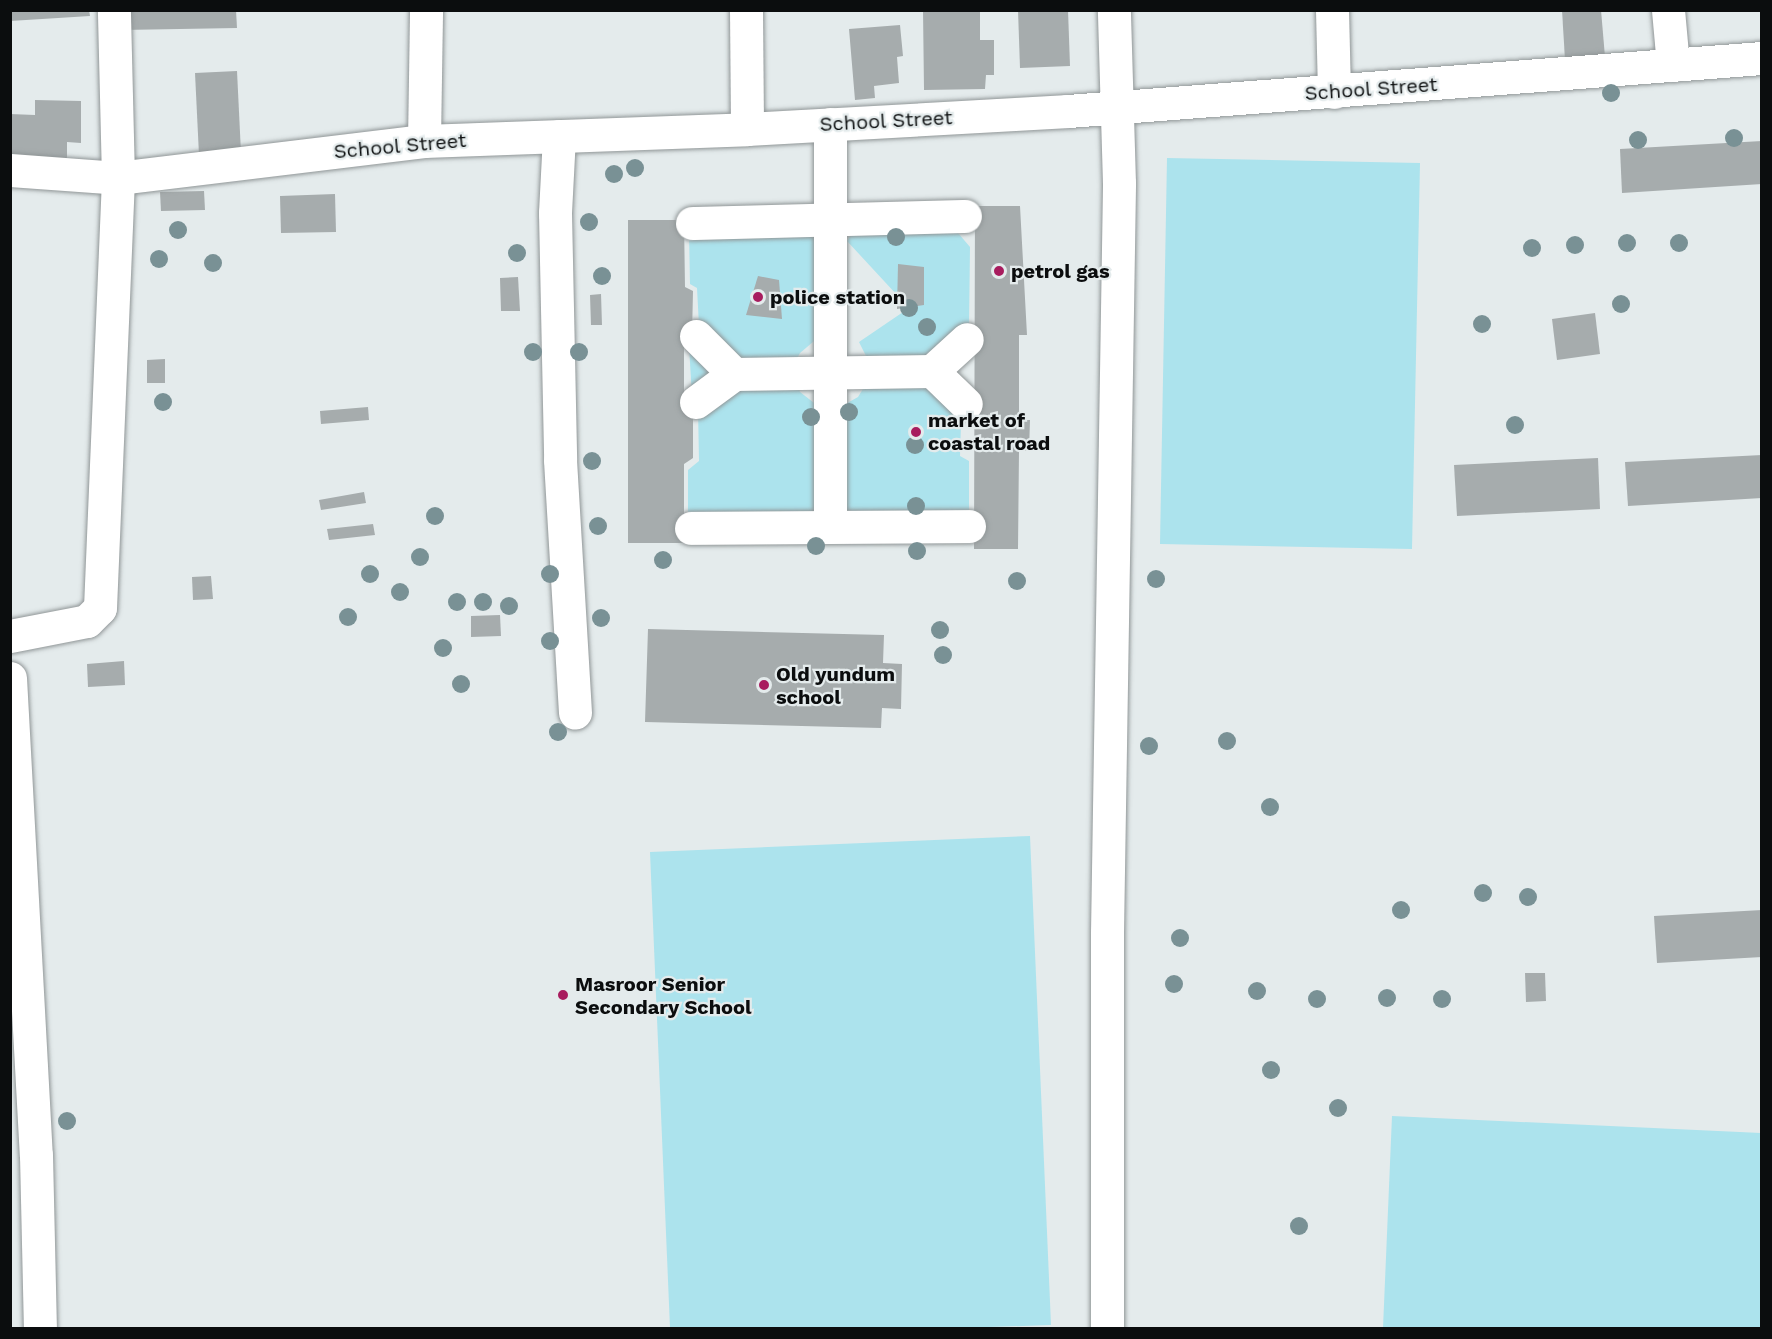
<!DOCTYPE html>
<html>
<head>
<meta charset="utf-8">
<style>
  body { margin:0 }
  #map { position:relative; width:1772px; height:1339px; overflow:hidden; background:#e4ebec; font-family:"Work Sans",sans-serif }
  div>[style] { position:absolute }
  .green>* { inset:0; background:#ace3ed }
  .building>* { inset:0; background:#a6acad }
  .roads { filter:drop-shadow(0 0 2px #909697) drop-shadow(0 0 2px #909697) }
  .minor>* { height:33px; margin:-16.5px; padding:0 16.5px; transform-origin:16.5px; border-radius:16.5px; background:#fff }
  .trees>* { width:18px; height:18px; margin:-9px; border-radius:50%; background:#799195 }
  .dots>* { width:16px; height:16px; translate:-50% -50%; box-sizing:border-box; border:3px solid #e4ebec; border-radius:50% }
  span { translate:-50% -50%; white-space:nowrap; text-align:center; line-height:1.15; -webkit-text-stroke:4.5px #e4ebec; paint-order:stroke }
  .street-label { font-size:20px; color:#0b0d0e }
  .poi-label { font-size:20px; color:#0b0d0e; font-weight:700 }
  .left { translate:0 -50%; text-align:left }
  .frame { position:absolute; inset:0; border:12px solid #0b0d0e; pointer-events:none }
</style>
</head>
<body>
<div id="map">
  <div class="green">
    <i style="clip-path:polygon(1167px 158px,1420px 163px,1412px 549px,1160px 544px)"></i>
    <i style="clip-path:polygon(953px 227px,970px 247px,969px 326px,928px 362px,866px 356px,859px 342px,909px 308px,847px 241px,852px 233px)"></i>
    <i style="clip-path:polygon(689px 232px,816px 232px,820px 336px,800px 353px,795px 362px,732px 362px,699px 326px,697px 288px,690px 284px)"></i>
    <i style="clip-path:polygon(689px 345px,723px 374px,692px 397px)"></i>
    <i style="clip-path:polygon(734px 381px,796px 381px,800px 392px,818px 406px,815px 518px,697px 518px,688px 512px,688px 470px,699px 461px,698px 409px)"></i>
    <i style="clip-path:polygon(926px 382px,965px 414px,961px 423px,960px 456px,969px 461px,969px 519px,846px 515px,842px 406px,858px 397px,866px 384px)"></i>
    <i style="clip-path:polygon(1030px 836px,1051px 1325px,959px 1328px,670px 1328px,650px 852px)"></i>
    <i style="clip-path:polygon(1392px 1116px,1761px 1133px,1761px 1328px,1383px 1328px)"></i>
  </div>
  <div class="building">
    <i style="clip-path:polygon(10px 10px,89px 10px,90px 16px,10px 21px)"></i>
    <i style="clip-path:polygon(122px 10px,236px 10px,237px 28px,122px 30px)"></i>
    <i style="clip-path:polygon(923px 10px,980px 10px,980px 40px,994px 40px,994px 75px,986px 75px,985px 89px,924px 90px)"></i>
    <i style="clip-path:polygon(1018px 10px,1068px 10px,1070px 66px,1020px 68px)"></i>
    <i style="clip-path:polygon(1562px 10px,1601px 10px,1605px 57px,1565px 60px)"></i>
    <i style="clip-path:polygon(900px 25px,903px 56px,897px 57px,899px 83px,874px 86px,875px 98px,855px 100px,849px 29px)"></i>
    <i style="clip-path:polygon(237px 71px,241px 153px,199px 155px,195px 73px)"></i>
    <i style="clip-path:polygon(35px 100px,81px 101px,81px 143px,67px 142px,67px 161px,10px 160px,10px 114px,35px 115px)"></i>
    <i style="clip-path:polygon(1762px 141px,1762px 184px,1622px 193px,1620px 149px)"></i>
    <i style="clip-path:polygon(204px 191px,205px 210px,161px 211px,160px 192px)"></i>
    <i style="clip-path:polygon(335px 194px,336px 232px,281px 233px,280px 196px)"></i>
    <i style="clip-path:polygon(975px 206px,1020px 206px,1027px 335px,1019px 335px,1019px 420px,1030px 420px,1029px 451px,1019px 451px,1018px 549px,974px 549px)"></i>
    <i style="clip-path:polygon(628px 220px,684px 220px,685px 287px,693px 291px,692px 336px,684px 343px,684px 404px,693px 409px,693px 458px,684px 464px,684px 543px,628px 543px)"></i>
    <i style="clip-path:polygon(898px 264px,924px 267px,924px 305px,897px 309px)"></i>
    <i style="clip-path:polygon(758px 276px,779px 280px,782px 319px,746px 315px)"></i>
    <i style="clip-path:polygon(518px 277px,520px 311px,501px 311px,500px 278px)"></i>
    <i style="clip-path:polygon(601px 294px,602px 325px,591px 325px,590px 295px)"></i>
    <i style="clip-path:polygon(1595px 313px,1600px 354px,1557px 360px,1552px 319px)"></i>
    <i style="clip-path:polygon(165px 359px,165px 383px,147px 383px,147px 360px)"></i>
    <i style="clip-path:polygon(368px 407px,369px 420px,321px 424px,320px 411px)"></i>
    <i style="clip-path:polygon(1762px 455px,1762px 498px,1628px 506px,1625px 462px)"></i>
    <i style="clip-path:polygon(1598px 458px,1600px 509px,1457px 516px,1454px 465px)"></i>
    <i style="clip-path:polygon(364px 492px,366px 503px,321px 510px,319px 500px)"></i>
    <i style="clip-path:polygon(373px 524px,375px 535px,329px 540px,327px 529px)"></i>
    <i style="clip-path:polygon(211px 576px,213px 599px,193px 600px,192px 577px)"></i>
    <i style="clip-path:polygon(500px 615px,501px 636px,471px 637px,471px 616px)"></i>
    <i style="clip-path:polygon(648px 629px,884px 635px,883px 663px,902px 664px,901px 709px,882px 708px,881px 728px,645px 722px)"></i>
    <i style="clip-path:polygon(124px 661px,125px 685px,88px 687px,87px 664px)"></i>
    <i style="clip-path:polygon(1762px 910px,1762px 957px,1657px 963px,1654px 916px)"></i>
    <i style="clip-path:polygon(1525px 973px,1545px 973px,1546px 1001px,1526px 1002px)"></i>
  </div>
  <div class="roads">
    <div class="minor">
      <i style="left:746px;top:10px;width:119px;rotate:89.5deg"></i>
      <i style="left:1332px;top:10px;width:82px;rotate:88.6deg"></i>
      <i style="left:1668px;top:10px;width:55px;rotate:84.8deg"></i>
      <i style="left:559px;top:136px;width:77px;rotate:93deg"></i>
      <i style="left:555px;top:213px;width:247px;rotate:88.8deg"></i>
      <i style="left:560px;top:460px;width:253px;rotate:86.6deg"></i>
      <i style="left:424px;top:141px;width:131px;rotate:-89.1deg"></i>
      <i style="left:10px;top:170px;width:108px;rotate:4.2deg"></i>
      <i style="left:118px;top:178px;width:308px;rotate:-6.9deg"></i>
      <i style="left:424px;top:141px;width:323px;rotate:-2.1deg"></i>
      <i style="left:747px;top:129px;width:322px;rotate:-3.2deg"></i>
      <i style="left:1068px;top:111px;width:696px;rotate:-4.37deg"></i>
      <i style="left:692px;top:223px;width:273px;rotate:-1.5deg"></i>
      <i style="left:696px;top:336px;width:54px;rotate:45deg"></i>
      <i style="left:932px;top:371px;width:47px;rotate:-42.4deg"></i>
      <i style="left:696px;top:402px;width:47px;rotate:-36.4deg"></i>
      <i style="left:734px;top:374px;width:198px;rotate:-0.9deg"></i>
      <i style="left:932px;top:371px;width:47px;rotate:44.1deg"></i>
      <i style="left:830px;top:527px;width:403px;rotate:-90deg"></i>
      <i style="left:691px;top:528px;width:278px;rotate:-0.4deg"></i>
      <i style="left:10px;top:636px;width:78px;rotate:-11deg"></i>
      <i style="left:87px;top:621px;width:18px;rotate:-45deg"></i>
      <i style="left:100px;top:608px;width:430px;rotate:-87.6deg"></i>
      <i style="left:118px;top:178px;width:168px;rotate:-91.4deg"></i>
      <i style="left:10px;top:678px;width:478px;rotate:86.9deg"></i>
      <i style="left:36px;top:1155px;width:173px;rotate:88.7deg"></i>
      <i style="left:1107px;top:1328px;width:395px;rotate:-90deg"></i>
      <i style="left:1107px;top:933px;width:750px;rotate:-89.08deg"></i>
      <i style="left:1119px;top:183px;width:173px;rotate:-91.7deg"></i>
    </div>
  </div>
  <div class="trees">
    <i style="left:1611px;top:93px"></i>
    <i style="left:1734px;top:138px"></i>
    <i style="left:1638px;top:140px"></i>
    <i style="left:635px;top:168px"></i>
    <i style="left:614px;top:174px"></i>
    <i style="left:589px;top:222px"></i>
    <i style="left:178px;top:230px"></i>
    <i style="left:896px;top:237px"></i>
    <i style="left:1627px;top:243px"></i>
    <i style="left:1679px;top:243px"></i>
    <i style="left:1575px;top:245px"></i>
    <i style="left:1532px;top:248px"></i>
    <i style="left:517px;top:253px"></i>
    <i style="left:159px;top:259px"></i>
    <i style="left:213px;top:263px"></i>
    <i style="left:602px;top:276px"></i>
    <i style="left:1621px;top:304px"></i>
    <i style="left:909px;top:308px"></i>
    <i style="left:1482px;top:324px"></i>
    <i style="left:927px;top:327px"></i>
    <i style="left:533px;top:352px"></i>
    <i style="left:579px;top:352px"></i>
    <i style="left:163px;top:402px"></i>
    <i style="left:849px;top:412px"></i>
    <i style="left:811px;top:417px"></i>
    <i style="left:1515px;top:425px"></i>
    <i style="left:915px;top:445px"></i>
    <i style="left:592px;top:461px"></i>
    <i style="left:916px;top:506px"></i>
    <i style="left:435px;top:516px"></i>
    <i style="left:598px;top:526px"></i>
    <i style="left:816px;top:546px"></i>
    <i style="left:917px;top:551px"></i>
    <i style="left:420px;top:557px"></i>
    <i style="left:663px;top:560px"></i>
    <i style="left:370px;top:574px"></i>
    <i style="left:550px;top:574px"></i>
    <i style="left:1156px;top:579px"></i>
    <i style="left:1017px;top:581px"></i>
    <i style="left:400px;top:592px"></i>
    <i style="left:457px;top:602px"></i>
    <i style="left:483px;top:602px"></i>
    <i style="left:509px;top:606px"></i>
    <i style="left:348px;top:617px"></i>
    <i style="left:601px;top:618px"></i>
    <i style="left:940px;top:630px"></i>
    <i style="left:550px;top:641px"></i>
    <i style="left:443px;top:648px"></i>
    <i style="left:943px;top:655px"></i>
    <i style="left:461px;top:684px"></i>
    <i style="left:558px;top:732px"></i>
    <i style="left:1227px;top:741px"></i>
    <i style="left:1149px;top:746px"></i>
    <i style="left:1270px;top:807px"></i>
    <i style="left:1483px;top:893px"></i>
    <i style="left:1528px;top:897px"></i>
    <i style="left:1401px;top:910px"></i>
    <i style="left:1180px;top:938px"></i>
    <i style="left:1174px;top:984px"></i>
    <i style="left:1257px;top:991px"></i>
    <i style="left:1387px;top:998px"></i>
    <i style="left:1317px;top:999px"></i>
    <i style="left:1442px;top:999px"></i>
    <i style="left:1271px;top:1070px"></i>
    <i style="left:1338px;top:1108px"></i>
    <i style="left:67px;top:1121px"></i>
    <i style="left:1299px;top:1226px"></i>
  </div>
  <div class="dots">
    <i style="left:999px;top:271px;background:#a81c5e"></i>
    <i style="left:758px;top:297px;background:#a81c5e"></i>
    <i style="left:916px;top:432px;background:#a81c5e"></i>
    <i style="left:764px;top:685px;background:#a81c5e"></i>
    <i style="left:563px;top:995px;background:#a81c5e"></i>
  </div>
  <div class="street-label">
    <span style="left:1371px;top:89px;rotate:-4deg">School Street</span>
    <span style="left:886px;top:121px;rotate:-3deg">School Street</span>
    <span style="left:400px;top:146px;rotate:-5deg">School Street</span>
  </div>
  <div class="poi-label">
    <span class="left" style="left:1011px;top:271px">petrol gas</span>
    <span class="left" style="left:770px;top:297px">police station</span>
    <span class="left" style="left:928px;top:432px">market of<br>coastal road</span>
    <span class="left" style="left:776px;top:686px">Old yundum<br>school</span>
    <span class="left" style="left:575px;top:996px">Masroor Senior<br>Secondary School</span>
  </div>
  <div class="frame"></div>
</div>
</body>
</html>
